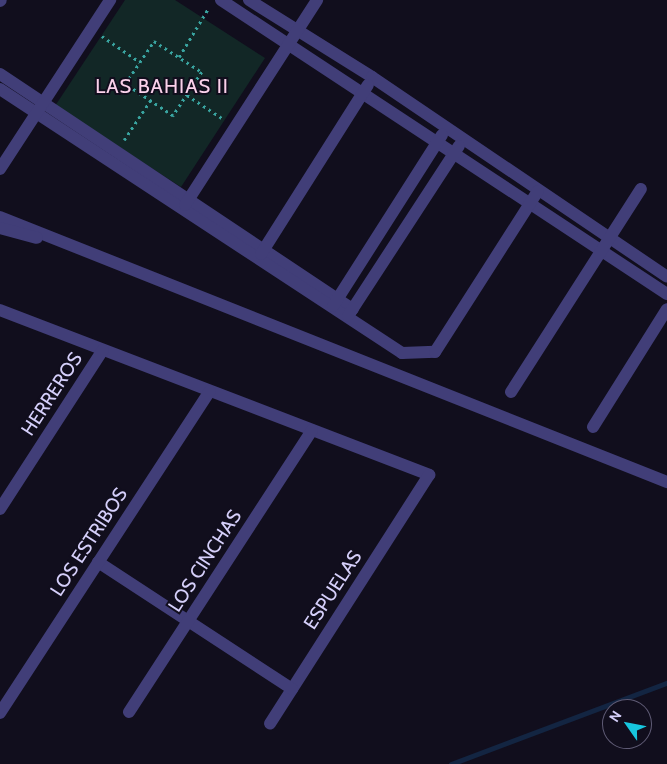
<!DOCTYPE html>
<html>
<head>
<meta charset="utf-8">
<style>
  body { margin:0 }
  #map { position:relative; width:667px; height:764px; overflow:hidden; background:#110e1d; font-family:Cabin,sans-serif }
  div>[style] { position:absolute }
  .green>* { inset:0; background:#122726 }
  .stream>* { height:4.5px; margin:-2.25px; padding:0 2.25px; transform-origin:2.25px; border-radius:2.25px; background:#132542 }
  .path>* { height:2.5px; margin-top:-1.25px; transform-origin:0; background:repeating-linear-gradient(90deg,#39a4a0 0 2.5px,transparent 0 6.5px) }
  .minor>* { height:12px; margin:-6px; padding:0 6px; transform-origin:6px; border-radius:6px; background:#413e78 }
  span { translate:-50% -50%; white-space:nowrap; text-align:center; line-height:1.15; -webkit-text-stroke:4px #110e1d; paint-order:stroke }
  .street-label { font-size:19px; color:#d5cffa }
  .neighbourhood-label { font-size:20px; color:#fad1ea; letter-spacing:1px }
  .north { position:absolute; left:602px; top:699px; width:50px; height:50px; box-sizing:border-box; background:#110e1d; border:1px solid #5f5b75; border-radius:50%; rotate:303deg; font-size:14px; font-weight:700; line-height:20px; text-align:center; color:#d5cffa }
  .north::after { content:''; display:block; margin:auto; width:18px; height:22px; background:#17c6de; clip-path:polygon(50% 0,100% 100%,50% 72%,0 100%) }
</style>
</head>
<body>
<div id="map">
  <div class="green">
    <i style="clip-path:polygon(125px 0,175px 0,265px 58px,181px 187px,55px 106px)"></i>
  </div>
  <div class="stream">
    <i style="left:451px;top:764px;width:231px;rotate:-20.6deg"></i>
  </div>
  <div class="path">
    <i style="left:102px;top:36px;width:46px;rotate:34.4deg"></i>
    <i style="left:154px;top:41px;width:57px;rotate:32.9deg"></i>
    <i style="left:202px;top:72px;width:53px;rotate:123.4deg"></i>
    <i style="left:173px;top:116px;width:58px;rotate:-146.3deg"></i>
    <i style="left:125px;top:84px;width:52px;rotate:-56deg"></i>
    <i style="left:179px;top:57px;width:58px;rotate:-59deg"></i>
    <i style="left:187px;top:95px;width:45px;rotate:33.3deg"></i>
    <i style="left:124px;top:140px;width:47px;rotate:-56.3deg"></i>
  </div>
  <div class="minor">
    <i style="left:221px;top:0;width:534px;rotate:33.39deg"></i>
    <i style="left:249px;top:0;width:145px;rotate:32deg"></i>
    <i style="left:372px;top:77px;width:356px;rotate:34.1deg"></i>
    <i style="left:0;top:1px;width:1px;rotate:-45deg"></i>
    <i style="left:0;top:74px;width:424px;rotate:33.7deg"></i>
    <i style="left:0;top:89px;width:481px;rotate:33.3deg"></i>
    <i style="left:402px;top:353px;width:33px;rotate:-2deg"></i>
    <i style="left:435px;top:352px;width:191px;rotate:-57.4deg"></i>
    <i style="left:0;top:169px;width:202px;rotate:-56.9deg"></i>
    <i style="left:185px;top:205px;width:244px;rotate:-57.2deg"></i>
    <i style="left:0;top:217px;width:718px;rotate:21.67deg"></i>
    <i style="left:0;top:228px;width:38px;rotate:15deg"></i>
    <i style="left:261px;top:254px;width:200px;rotate:-57.7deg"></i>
    <i style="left:333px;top:306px;width:203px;rotate:-57.5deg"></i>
    <i style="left:0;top:310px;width:460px;rotate:21deg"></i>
    <i style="left:429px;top:475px;width:295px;rotate:122.6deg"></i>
    <i style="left:348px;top:316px;width:203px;rotate:-56.9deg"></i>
    <i style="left:511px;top:392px;width:241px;rotate:-57.4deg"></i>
    <i style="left:593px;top:427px;width:139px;rotate:-57.9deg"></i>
    <i style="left:0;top:509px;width:189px;rotate:-57.1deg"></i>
    <i style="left:98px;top:562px;width:232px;rotate:33.2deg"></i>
    <i style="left:129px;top:712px;width:336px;rotate:-57deg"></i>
    <i style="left:0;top:713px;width:384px;rotate:-56.9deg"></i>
  </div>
  <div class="street-label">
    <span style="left:52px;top:394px;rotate:-57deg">HERREROS</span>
    <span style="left:89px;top:542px;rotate:-57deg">LOS ESTRIBOS</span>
    <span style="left:205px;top:561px;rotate:-57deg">LOS CINCHAS</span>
    <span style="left:333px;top:590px;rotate:-57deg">ESPUELAS</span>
  </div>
  <div class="neighbourhood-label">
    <span style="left:162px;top:86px">LAS BAHIAS II</span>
  </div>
  <div class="north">N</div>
</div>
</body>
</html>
